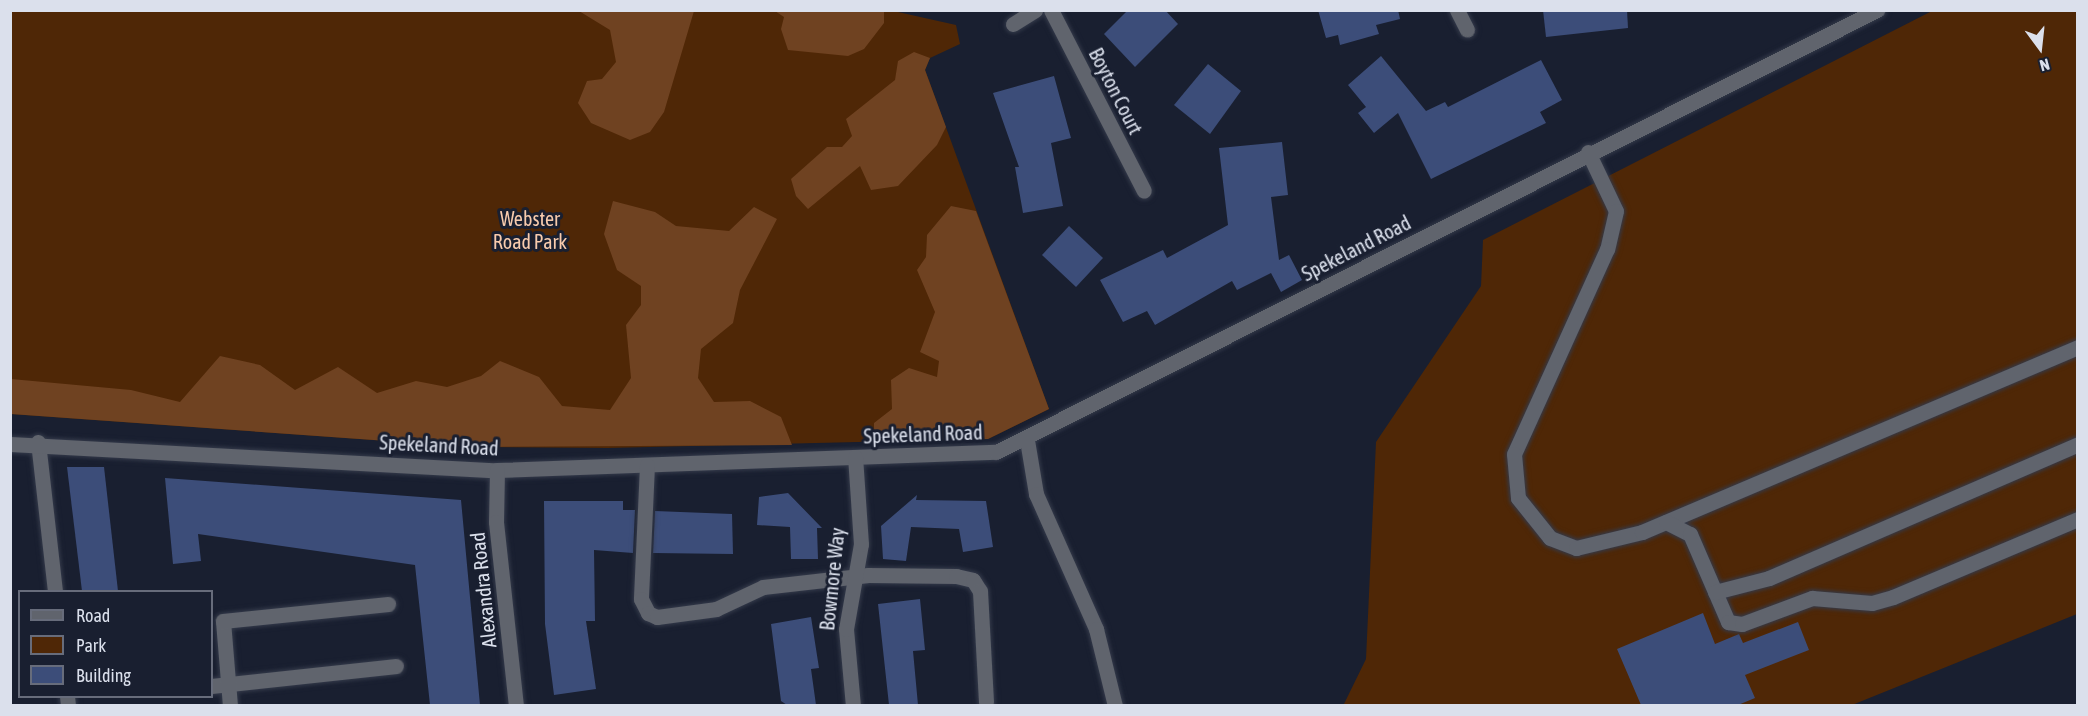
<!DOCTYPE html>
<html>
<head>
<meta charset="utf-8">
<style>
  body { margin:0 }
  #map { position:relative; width:2088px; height:716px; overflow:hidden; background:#191f30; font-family:"Asap Condensed",sans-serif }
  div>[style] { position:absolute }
  .green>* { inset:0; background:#4f2706 }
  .forest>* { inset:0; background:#6f4221 }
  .building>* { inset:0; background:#3c4d79 }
  .roads { filter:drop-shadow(0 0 2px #343a4a) drop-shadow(0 0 2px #343a4a) }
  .minor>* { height:15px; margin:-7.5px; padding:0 7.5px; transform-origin:7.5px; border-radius:7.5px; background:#60646d }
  span { translate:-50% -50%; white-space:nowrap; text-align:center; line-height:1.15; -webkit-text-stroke:6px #191f30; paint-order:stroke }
  .street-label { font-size:20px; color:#dbe0ec }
  .park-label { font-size:20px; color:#f8cbad }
  .frame { position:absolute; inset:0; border:12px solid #dbe0ec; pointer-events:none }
  .legend { position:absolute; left:18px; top:590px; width:195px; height:108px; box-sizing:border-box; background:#191f30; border:2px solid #676c7b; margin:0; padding:8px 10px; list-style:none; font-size:18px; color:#dbe0ec }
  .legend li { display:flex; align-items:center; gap:12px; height:30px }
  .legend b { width:30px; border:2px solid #676c7b }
  .north { position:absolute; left:2010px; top:18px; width:60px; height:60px; -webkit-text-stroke:4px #191f30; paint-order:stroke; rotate:165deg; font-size:16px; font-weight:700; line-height:24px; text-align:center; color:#dbe0ec }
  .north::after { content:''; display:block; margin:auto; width:21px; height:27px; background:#dbe0ec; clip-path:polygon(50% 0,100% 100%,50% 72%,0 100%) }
</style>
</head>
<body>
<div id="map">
  <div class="green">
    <i style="clip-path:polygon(11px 10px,889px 10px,956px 25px,960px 44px,930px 58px,925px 70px,1049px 409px,988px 439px,608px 448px,472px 447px,11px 414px)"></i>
    <i style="clip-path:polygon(1932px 11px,2077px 11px,2077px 614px,1852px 705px,1343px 706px,1366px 659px,1376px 442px,1481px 286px,1483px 240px)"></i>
  </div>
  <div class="forest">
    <i style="clip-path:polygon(579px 11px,694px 11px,664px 112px,650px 132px,630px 140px,591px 123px,578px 103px,587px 81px,602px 79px,616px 62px,610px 30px)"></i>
    <i style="clip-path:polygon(775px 11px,884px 11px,884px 23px,864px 49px,848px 56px,788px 50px,781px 29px,784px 17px)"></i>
    <i style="clip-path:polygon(914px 52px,930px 58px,925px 70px,946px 127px,937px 145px,898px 186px,871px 190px,860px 166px,808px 209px,796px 196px,791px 179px,827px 147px,842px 147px,852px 136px,846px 119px,895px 80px,898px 61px)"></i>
    <i style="clip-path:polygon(613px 201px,655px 212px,676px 226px,729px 231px,754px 207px,777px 219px,740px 290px,733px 323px,701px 349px,698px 378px,714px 402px,750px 401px,781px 417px,792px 445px,472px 447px,11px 414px,11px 379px,131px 390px,180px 402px,220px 356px,260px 365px,295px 390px,338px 367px,377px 393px,416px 381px,447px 387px,481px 376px,500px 361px,539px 377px,562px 406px,610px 410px,631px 378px,626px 325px,641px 305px,641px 286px,617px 270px,604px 234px)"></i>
    <i style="clip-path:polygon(951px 206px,976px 211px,1049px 409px,988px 439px,874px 443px,874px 423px,892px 409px,891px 380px,909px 368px,937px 377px,939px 361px,920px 352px,935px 312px,917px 270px,926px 257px,927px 235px)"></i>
  </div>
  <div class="building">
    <i style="clip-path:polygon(1128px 10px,1165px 10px,1178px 24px,1135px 67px,1104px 34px)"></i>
    <i style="clip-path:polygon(1318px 10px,1398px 10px,1400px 19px,1376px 25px,1379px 34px,1340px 45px,1338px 35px,1326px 38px)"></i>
    <i style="clip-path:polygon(1543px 10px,1627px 10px,1628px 28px,1546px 37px)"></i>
    <i style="clip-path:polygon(1381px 56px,1426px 111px,1445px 102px,1448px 107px,1541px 60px,1562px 100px,1540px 112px,1546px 123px,1431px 179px,1398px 113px,1374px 133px,1358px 113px,1366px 107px,1348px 85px)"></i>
    <i style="clip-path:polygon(1208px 64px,1241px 91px,1210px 134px,1174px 105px)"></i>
    <i style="clip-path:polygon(1054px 76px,1071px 138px,1051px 143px,1063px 206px,1023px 213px,1015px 167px,1019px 167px,993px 93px)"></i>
    <i style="clip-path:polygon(1282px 142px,1288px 195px,1271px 197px,1279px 260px,1289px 255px,1302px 280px,1281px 292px,1271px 273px,1237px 290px,1232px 281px,1155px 325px,1147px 311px,1123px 322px,1100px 280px,1163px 250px,1167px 258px,1228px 225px,1219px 148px)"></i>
    <i style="clip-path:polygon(1069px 226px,1103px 258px,1076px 287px,1042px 255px)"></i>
    <i style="clip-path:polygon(67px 467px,104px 467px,118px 591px,82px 591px)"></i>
    <i style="clip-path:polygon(165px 478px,461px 500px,480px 705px,430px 705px,415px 565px,198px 534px,201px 561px,173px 564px)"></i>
    <i style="clip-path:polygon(788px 493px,822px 528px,817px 528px,818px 559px,791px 559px,790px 527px,757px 525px,759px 497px)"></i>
    <i style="clip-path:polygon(917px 495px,916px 500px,986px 501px,993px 547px,963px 552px,959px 529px,911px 527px,906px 561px,883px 559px,881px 526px)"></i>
    <i style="clip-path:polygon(544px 501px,623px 501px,623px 510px,635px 510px,633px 553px,594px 550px,595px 621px,586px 621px,596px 689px,554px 695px,545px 624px)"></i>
    <i style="clip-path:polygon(655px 511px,732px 514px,733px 554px,653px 553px)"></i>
    <i style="clip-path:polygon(920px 599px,925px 650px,913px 651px,918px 705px,889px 705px,878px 604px)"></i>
    <i style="clip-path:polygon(1703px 613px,1715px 644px,1739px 634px,1743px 643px,1798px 622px,1809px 650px,1745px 675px,1755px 698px,1738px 705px,1641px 705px,1617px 649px)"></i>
    <i style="clip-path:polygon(811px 617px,819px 668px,811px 669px,816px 705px,787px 705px,781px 701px,771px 624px)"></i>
  </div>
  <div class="roads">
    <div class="minor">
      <i style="left:1051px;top:10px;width:203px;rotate:62.8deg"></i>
      <i style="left:1457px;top:10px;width:22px;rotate:63deg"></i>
      <i style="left:1013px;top:24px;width:26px;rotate:-32deg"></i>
      <i style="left:1588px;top:152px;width:65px;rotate:64.6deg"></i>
      <i style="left:1616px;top:211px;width:39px;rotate:103deg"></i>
      <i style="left:1607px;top:249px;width:225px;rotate:114.4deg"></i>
      <i style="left:1514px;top:454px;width:44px;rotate:84.8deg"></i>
      <i style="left:1518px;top:498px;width:51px;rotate:51.3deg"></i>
      <i style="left:1550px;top:538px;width:28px;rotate:21deg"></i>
      <i style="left:1576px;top:548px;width:68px;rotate:-13.6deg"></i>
      <i style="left:1642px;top:532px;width:474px;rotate:-23deg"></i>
      <i style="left:1027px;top:440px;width:55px;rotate:80.5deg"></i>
      <i style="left:1036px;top:494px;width:148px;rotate:66deg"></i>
      <i style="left:1096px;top:629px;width:79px;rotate:76.1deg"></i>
      <i style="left:38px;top:442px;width:151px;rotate:83.5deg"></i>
      <i style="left:10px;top:444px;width:488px;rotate:3.1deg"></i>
      <i style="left:497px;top:470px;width:499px;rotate:-2.1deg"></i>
      <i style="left:996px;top:452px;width:986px;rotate:-26.64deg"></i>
      <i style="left:647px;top:465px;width:134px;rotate:92.6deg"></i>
      <i style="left:641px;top:599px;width:16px;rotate:63deg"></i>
      <i style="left:648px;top:613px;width:10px;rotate:24deg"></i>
      <i style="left:657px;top:617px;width:60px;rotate:-7.7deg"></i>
      <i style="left:716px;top:609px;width:52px;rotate:-25.1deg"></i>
      <i style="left:763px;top:587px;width:106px;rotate:-6.5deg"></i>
      <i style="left:868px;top:575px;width:88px;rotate:0.7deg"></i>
      <i style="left:956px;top:576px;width:17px;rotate:13deg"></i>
      <i style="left:973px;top:580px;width:13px;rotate:58deg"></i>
      <i style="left:980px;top:591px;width:111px;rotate:86.9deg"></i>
      <i style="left:497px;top:470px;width:52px;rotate:91.1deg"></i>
      <i style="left:496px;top:522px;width:185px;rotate:83.8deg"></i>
      <i style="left:1666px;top:522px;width:27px;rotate:27deg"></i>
      <i style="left:1690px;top:534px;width:96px;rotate:66.6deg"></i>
      <i style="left:1728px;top:622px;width:14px;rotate:8deg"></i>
      <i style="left:1742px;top:624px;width:75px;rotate:-20.4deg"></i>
      <i style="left:1812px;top:598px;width:60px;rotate:4.8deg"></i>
      <i style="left:1872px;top:603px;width:22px;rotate:-16deg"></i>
      <i style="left:1893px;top:597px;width:201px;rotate:-22.9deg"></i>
      <i style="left:1715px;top:592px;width:56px;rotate:-14.5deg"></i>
      <i style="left:1769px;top:578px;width:337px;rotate:-23.4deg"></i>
      <i style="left:212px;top:686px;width:185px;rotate:-6.2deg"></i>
      <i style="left:67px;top:696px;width:10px;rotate:84deg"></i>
      <i style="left:230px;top:706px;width:85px;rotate:-94.7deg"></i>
      <i style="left:223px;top:621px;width:166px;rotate:-5.9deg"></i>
      <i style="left:853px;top:706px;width:77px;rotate:-95.2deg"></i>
      <i style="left:846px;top:629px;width:86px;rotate:-80deg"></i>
      <i style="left:861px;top:544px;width:87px;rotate:-93.9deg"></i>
    </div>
  </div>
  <div class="street-label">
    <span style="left:1116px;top:91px;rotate:63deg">Boyton Court</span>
    <span style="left:1356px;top:248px;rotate:-27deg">Spekeland Road</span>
    <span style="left:923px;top:434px;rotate:-2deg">Spekeland Road</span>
    <span style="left:439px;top:445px;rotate:3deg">Spekeland Road</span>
    <span style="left:832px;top:579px;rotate:-84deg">Bowmore Way</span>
    <span style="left:483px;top:590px;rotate:-96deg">Alexandra Road</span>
  </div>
  <div class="park-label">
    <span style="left:530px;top:230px">Webster<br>Road Park</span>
  </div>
  <div class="frame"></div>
  <ul class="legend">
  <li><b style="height:8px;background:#60646d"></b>Road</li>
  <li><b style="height:16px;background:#4f2706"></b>Park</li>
  <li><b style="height:16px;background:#3c4d79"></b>Building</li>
  </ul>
  <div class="north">N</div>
</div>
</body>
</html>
